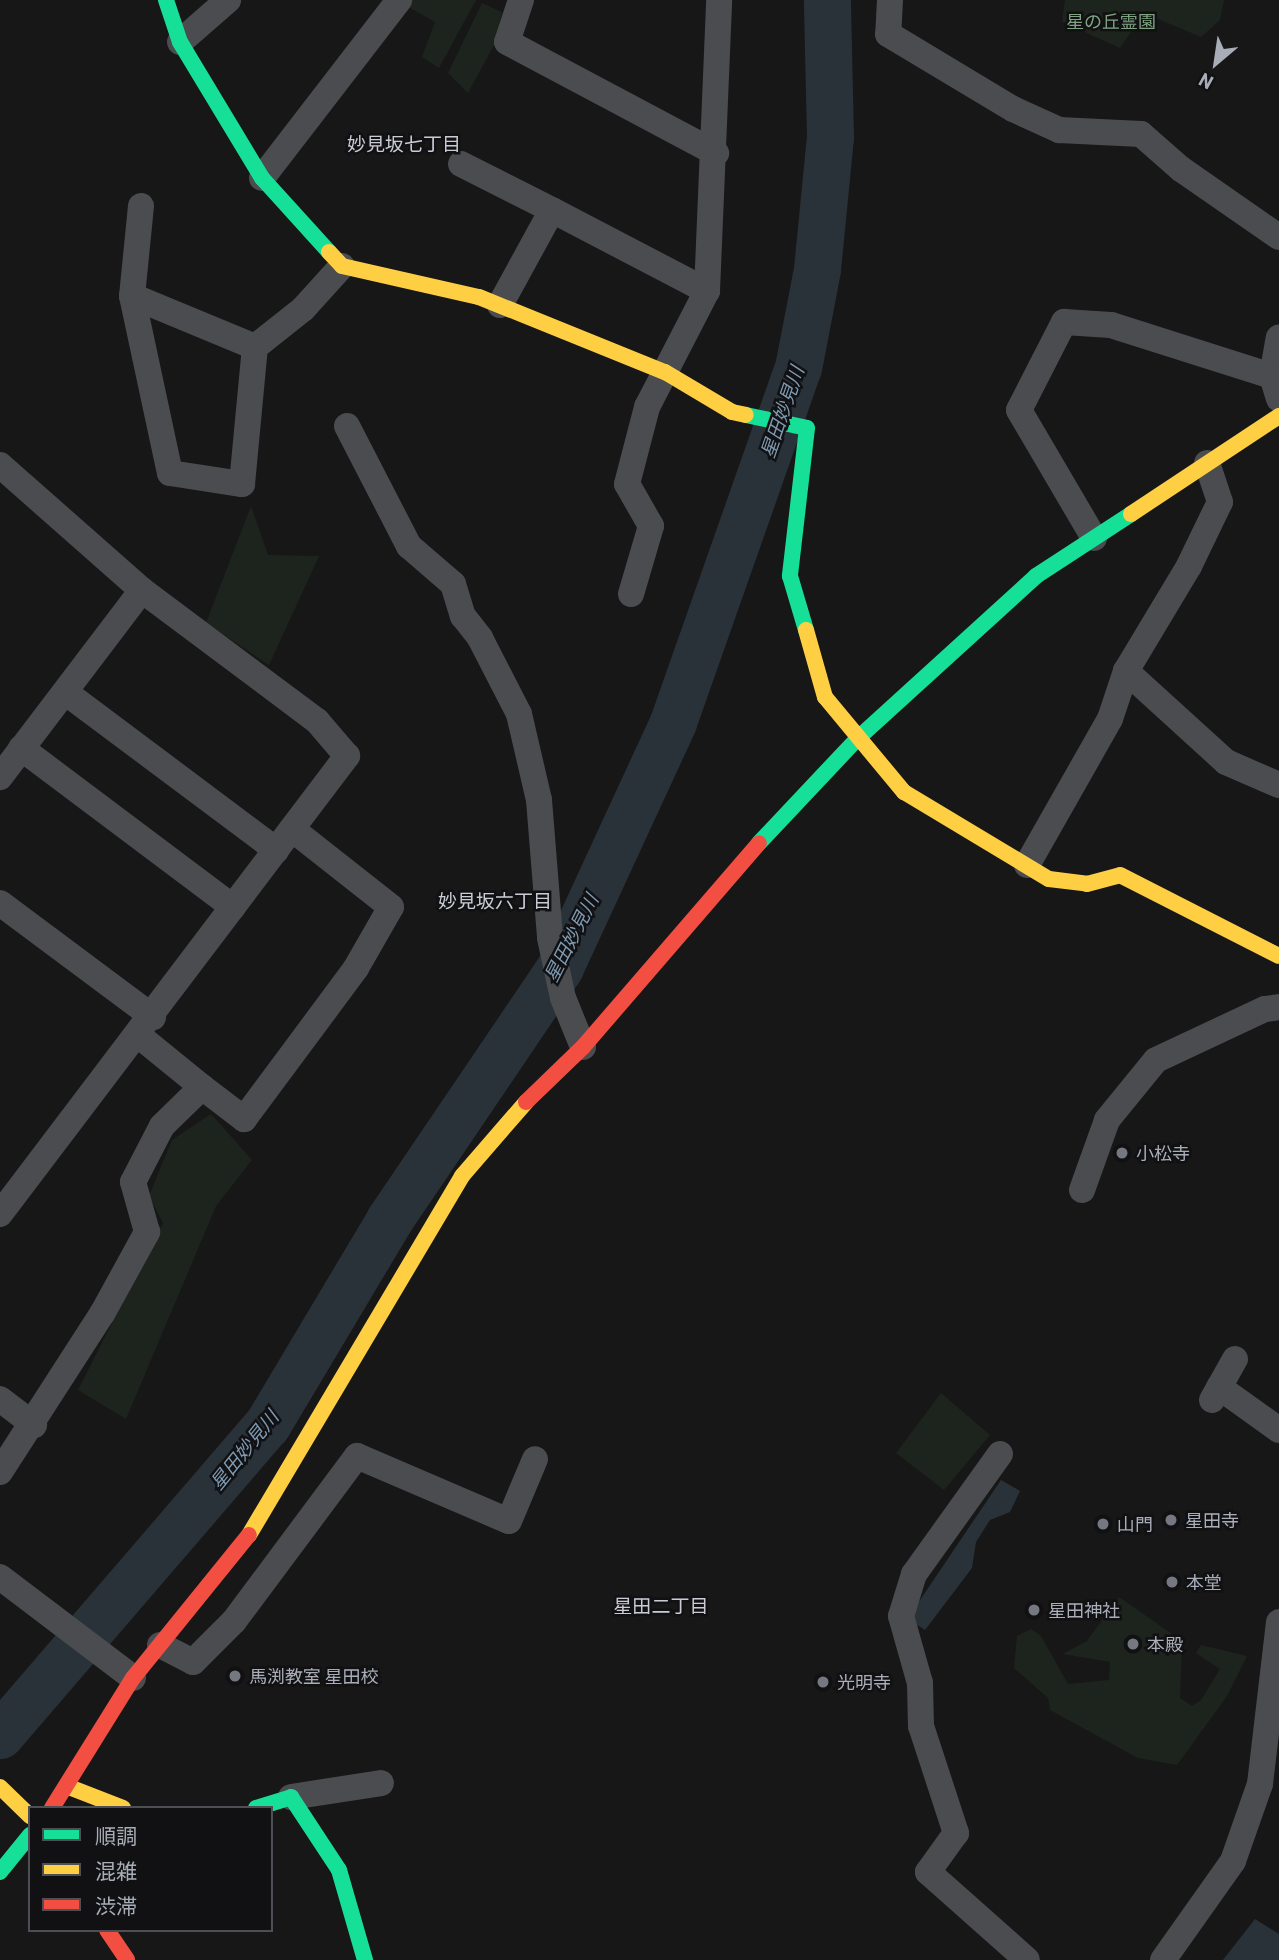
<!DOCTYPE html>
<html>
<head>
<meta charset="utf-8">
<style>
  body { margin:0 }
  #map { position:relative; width:1279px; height:1960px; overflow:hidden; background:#171717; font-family:Barlow,"Noto Sans JP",sans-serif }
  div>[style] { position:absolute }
  .green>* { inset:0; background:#1d241e }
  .water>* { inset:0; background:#2a3239 }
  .river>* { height:47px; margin:-23.5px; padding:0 23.5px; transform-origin:23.5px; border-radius:23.5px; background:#2a3239 }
  .street>* { height:26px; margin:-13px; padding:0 13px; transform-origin:13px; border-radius:13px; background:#4b4c50 }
  .fast>* { height:16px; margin:-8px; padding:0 8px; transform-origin:8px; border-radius:8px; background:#16e098 }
  .slow>* { height:16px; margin:-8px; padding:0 8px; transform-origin:8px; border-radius:8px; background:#ffcf43 }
  .jam>* { height:16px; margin:-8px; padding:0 8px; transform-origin:8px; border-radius:8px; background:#f24e42 }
  .dots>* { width:19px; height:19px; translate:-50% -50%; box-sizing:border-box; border:4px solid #111113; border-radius:50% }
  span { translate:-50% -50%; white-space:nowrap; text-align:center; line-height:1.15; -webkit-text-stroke:5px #111113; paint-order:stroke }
  .park-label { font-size:18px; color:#7fa381 }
  .poi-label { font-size:18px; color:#a8adb8 }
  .left { translate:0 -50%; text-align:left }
  .neighbourhood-label { font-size:19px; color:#c9ccd4 }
  .water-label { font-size:19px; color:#7f9bb3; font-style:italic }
  .legend { position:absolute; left:28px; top:1806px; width:245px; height:126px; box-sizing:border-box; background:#111113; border:2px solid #4d4f55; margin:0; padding:9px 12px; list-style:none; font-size:21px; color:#a8adb8 }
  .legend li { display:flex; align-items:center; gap:14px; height:35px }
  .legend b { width:35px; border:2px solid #4d4f55 }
  .north { position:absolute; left:1181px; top:28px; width:70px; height:70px; -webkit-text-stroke:5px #111113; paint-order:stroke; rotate:209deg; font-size:19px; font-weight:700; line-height:28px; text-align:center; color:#a8adb8 }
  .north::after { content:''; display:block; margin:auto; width:24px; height:32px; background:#a8adb8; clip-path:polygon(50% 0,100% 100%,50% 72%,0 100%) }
</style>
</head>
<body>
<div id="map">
  <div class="green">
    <i style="clip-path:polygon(409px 0,476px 0,439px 68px,422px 57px,435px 22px,405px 5px)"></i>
    <i style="clip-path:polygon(1065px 0,1224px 0,1220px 20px,1201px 37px,1144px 13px,1120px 48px,1062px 22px)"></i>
    <i style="clip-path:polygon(482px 3px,502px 12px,494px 45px,468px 93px,448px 73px)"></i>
    <i style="clip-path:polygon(251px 506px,268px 555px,319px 556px,269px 665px,206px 623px)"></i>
    <i style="clip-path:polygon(211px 1114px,252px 1160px,216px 1206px,126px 1419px,78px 1390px,163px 1223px,149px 1196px,172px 1140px)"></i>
    <i style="clip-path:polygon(941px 1393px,990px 1435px,944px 1490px,896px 1453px)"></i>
    <i style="clip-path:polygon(1119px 1597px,1182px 1641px,1180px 1698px,1192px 1706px,1201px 1700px,1220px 1669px,1196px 1653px,1201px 1645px,1247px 1656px,1227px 1696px,1177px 1765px,1138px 1758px,1050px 1710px,1048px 1698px,1014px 1668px,1017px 1636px,1031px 1629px,1041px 1636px,1068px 1684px,1109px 1680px,1110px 1662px,1063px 1654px,1087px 1641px)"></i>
  </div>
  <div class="water">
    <i style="clip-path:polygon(1001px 1480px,1020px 1491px,1010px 1512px,990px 1520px,976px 1542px,972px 1568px,925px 1630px,911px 1621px,914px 1609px)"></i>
    <i style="clip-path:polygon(1255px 1919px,1279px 1934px,1279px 1960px,1223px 1960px)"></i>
  </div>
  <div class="river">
    <i style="left:0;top:1735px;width:409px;rotate:-49.3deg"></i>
    <i style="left:267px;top:1425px;width:239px;rotate:-59.2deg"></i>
    <i style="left:389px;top:1220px;width:305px;rotate:-55.9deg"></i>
    <i style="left:560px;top:967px;width:270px;rotate:-65.2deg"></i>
    <i style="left:673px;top:722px;width:375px;rotate:-70.6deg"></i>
    <i style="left:798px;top:368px;width:101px;rotate:-79.1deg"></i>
    <i style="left:817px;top:269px;width:133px;rotate:-84.4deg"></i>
    <i style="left:830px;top:137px;width:137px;rotate:-91.3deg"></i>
  </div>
  <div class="street">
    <i style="left:521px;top:0;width:44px;rotate:108.4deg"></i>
    <i style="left:507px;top:42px;width:237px;rotate:28deg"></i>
    <i style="left:890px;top:0;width:34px;rotate:93deg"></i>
    <i style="left:888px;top:34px;width:146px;rotate:31deg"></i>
    <i style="left:1013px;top:109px;width:51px;rotate:24.5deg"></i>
    <i style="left:1059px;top:130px;width:82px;rotate:2.8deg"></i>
    <i style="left:1141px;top:134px;width:53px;rotate:41.2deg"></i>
    <i style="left:1181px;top:169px;width:119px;rotate:34.8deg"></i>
    <i style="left:180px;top:42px;width:64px;rotate:-41.2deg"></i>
    <i style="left:461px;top:164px;width:102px;rotate:26.8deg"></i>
    <i style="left:262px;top:178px;width:225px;rotate:-52.4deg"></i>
    <i style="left:141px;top:206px;width:90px;rotate:95.7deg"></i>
    <i style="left:132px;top:296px;width:181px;rotate:77.9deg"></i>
    <i style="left:170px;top:473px;width:73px;rotate:8.7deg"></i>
    <i style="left:242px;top:484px;width:138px;rotate:-84.6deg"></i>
    <i style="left:255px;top:347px;width:61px;rotate:-38.4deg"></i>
    <i style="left:303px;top:309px;width:58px;rotate:-47.8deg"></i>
    <i style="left:132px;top:296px;width:133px;rotate:22.5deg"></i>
    <i style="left:500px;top:305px;width:108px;rotate:-61.3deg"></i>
    <i style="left:552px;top:210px;width:175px;rotate:27.6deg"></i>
    <i style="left:1272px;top:376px;width:39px;rotate:-80deg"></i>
    <i style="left:347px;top:426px;width:135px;rotate:62.7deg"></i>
    <i style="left:409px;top:546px;width:58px;rotate:40.8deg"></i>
    <i style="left:453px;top:584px;width:34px;rotate:73deg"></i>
    <i style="left:463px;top:616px;width:28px;rotate:52deg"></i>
    <i style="left:480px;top:638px;width:85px;rotate:62.8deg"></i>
    <i style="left:519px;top:714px;width:88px;rotate:76.9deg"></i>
    <i style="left:539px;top:800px;width:138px;rotate:85.4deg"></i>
    <i style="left:550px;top:938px;width:61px;rotate:77.8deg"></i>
    <i style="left:563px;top:998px;width:53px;rotate:67.8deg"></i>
    <i style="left:0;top:465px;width:189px;rotate:41.4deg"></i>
    <i style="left:142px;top:590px;width:235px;rotate:127.2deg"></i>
    <i style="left:1094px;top:538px;width:148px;rotate:-120.4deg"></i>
    <i style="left:1019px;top:410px;width:99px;rotate:-62.9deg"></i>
    <i style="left:1064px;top:322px;width:47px;rotate:3.7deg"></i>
    <i style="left:1111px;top:325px;width:169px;rotate:17.6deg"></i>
    <i style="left:1272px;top:376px;width:24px;rotate:73deg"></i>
    <i style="left:631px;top:594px;width:71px;rotate:-73.6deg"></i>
    <i style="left:651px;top:526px;width:48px;rotate:-119.7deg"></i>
    <i style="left:627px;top:484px;width:80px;rotate:-75.4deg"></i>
    <i style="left:647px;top:407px;width:131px;rotate:-62.7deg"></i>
    <i style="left:707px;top:291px;width:291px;rotate:-87.6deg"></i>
    <i style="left:1126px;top:671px;width:135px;rotate:42.3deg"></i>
    <i style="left:1226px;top:762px;width:58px;rotate:23.5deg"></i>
    <i style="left:65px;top:692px;width:264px;rotate:36.8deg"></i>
    <i style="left:21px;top:748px;width:265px;rotate:36.9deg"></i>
    <i style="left:1027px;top:865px;width:168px;rotate:-60.4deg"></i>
    <i style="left:1110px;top:719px;width:51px;rotate:-71.6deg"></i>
    <i style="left:1126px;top:671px;width:122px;rotate:-59deg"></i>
    <i style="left:1189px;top:566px;width:71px;rotate:-64.2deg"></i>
    <i style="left:1220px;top:502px;width:41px;rotate:-108.4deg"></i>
    <i style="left:0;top:903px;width:191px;rotate:36.7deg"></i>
    <i style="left:202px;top:1087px;width:53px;rotate:37.3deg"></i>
    <i style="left:244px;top:1119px;width:188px;rotate:-53.4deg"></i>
    <i style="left:356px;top:968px;width:70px;rotate:-60.2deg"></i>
    <i style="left:391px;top:907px;width:126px;rotate:-141.8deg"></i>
    <i style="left:1082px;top:1190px;width:74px;rotate:-70.3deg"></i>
    <i style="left:1107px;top:1120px;width:77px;rotate:-50.8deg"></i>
    <i style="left:1156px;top:1060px;width:120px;rotate:-25.1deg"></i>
    <i style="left:1265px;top:1009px;width:14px;rotate:-8deg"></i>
    <i style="left:0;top:1214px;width:575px;rotate:-52.85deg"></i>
    <i style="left:347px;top:756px;width:46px;rotate:-130.6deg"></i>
    <i style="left:317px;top:721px;width:219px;rotate:-143.2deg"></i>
    <i style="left:1219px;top:1387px;width:74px;rotate:35.6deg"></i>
    <i style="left:0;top:1399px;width:43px;rotate:37.4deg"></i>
    <i style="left:1212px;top:1400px;width:47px;rotate:-60.7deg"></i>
    <i style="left:1000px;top:1454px;width:148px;rotate:125.6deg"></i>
    <i style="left:914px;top:1574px;width:44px;rotate:107.2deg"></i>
    <i style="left:901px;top:1616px;width:70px;rotate:74.2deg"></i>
    <i style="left:920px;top:1683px;width:43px;rotate:88.7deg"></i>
    <i style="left:921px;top:1726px;width:113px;rotate:71.9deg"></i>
    <i style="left:956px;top:1833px;width:48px;rotate:125.7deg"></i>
    <i style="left:928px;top:1872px;width:132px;rotate:41.6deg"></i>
    <i style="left:0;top:1472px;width:188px;rotate:-57.2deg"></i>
    <i style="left:102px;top:1314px;width:94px;rotate:-61.2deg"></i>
    <i style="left:147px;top:1232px;width:52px;rotate:-105.6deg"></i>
    <i style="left:133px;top:1182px;width:63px;rotate:-62.6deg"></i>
    <i style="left:162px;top:1126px;width:56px;rotate:-44.3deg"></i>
    <i style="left:202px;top:1087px;width:82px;rotate:-140.9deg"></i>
    <i style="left:0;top:1577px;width:167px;rotate:37.2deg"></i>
    <i style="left:160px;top:1645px;width:37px;rotate:27deg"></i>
    <i style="left:193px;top:1662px;width:58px;rotate:-45deg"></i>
    <i style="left:234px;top:1621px;width:206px;rotate:-53.3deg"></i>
    <i style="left:357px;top:1456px;width:165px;rotate:23.2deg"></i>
    <i style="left:509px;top:1521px;width:67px;rotate:-67.2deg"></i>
    <i style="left:291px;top:1797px;width:91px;rotate:-8.8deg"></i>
    <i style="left:1163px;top:1960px;width:121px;rotate:-54.7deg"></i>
    <i style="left:1233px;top:1861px;width:82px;rotate:-70.7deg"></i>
    <i style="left:1260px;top:1784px;width:163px;rotate:-83.3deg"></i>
  </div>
  <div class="fast">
    <i style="left:166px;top:0;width:44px;rotate:71.6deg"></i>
    <i style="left:180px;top:42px;width:159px;rotate:58.9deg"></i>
    <i style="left:262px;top:178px;width:100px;rotate:47.8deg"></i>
    <i style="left:746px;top:415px;width:62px;rotate:12deg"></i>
    <i style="left:807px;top:428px;width:149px;rotate:96.6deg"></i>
    <i style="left:790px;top:576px;width:56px;rotate:73.5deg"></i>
    <i style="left:759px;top:843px;width:141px;rotate:-46.7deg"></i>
    <i style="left:856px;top:740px;width:244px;rotate:-42.3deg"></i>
    <i style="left:1036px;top:576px;width:113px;rotate:-33.1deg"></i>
    <i style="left:256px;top:1808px;width:37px;rotate:-17deg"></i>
    <i style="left:291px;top:1797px;width:87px;rotate:56.7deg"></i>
    <i style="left:339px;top:1870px;width:94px;rotate:73.9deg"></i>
    <i style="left:0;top:1872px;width:48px;rotate:-51deg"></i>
  </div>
  <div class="slow">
    <i style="left:329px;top:252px;width:19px;rotate:47deg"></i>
    <i style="left:342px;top:266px;width:140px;rotate:12.8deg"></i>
    <i style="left:479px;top:297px;width:201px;rotate:22deg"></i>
    <i style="left:665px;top:372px;width:78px;rotate:30.8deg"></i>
    <i style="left:732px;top:412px;width:14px;rotate:12deg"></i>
    <i style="left:1131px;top:514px;width:178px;rotate:-33.5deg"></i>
    <i style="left:806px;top:630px;width:70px;rotate:74.2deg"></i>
    <i style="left:825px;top:697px;width:124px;rotate:50.3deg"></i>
    <i style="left:904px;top:792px;width:169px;rotate:31deg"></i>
    <i style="left:1049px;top:879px;width:38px;rotate:7deg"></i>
    <i style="left:1087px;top:884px;width:34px;rotate:-15deg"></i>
    <i style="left:1120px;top:875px;width:178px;rotate:27deg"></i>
    <i style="left:249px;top:1535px;width:417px;rotate:-59.3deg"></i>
    <i style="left:462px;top:1176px;width:98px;rotate:-49.1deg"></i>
    <i style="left:0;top:1787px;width:42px;rotate:44deg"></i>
    <i style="left:69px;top:1787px;width:58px;rotate:21.3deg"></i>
  </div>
  <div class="jam">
    <i style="left:526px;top:1102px;width:79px;rotate:-44deg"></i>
    <i style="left:583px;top:1047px;width:269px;rotate:-49.2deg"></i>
    <i style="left:52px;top:1808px;width:153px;rotate:-58.1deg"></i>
    <i style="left:133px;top:1678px;width:184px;rotate:-51deg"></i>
    <i style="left:107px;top:1930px;width:36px;rotate:56deg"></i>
  </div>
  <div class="dots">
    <i style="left:1122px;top:1153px;background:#757880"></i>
    <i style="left:1171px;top:1520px;background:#757880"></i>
    <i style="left:1103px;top:1524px;background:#757880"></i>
    <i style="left:1172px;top:1582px;background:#757880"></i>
    <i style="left:1034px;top:1610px;background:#757880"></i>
    <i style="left:1133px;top:1644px;background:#757880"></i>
    <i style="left:235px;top:1676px;background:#757880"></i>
    <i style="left:823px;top:1682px;background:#757880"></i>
  </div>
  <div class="park-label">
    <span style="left:1111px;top:21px">星の丘霊園</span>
  </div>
  <div class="poi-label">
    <span class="left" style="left:1136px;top:1153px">小松寺</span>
    <span class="left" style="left:1185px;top:1520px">星田寺</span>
    <span class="left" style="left:1117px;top:1524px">山門</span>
    <span class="left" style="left:1186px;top:1582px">本堂</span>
    <span class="left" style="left:1048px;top:1610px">星田神社</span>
    <span class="left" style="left:1147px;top:1644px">本殿</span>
    <span class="left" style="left:249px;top:1676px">馬渕教室 星田校</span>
    <span class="left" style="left:837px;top:1682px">光明寺</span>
  </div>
  <div class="neighbourhood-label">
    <span style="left:404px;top:144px">妙見坂七丁目</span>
    <span style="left:495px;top:901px">妙見坂六丁目</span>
    <span style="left:661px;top:1606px">星田二丁目</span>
  </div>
  <div class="water-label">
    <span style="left:782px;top:412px;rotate:-71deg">星田妙見川</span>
    <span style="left:571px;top:938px;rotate:-63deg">星田妙見川</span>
    <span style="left:244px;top:1450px;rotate:-51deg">星田妙見川</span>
  </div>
  <ul class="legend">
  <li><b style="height:9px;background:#16e098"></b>順調</li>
  <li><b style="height:9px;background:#ffcf43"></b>混雑</li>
  <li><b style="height:9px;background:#f24e42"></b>渋滞</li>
  </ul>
  <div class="north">N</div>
</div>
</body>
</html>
